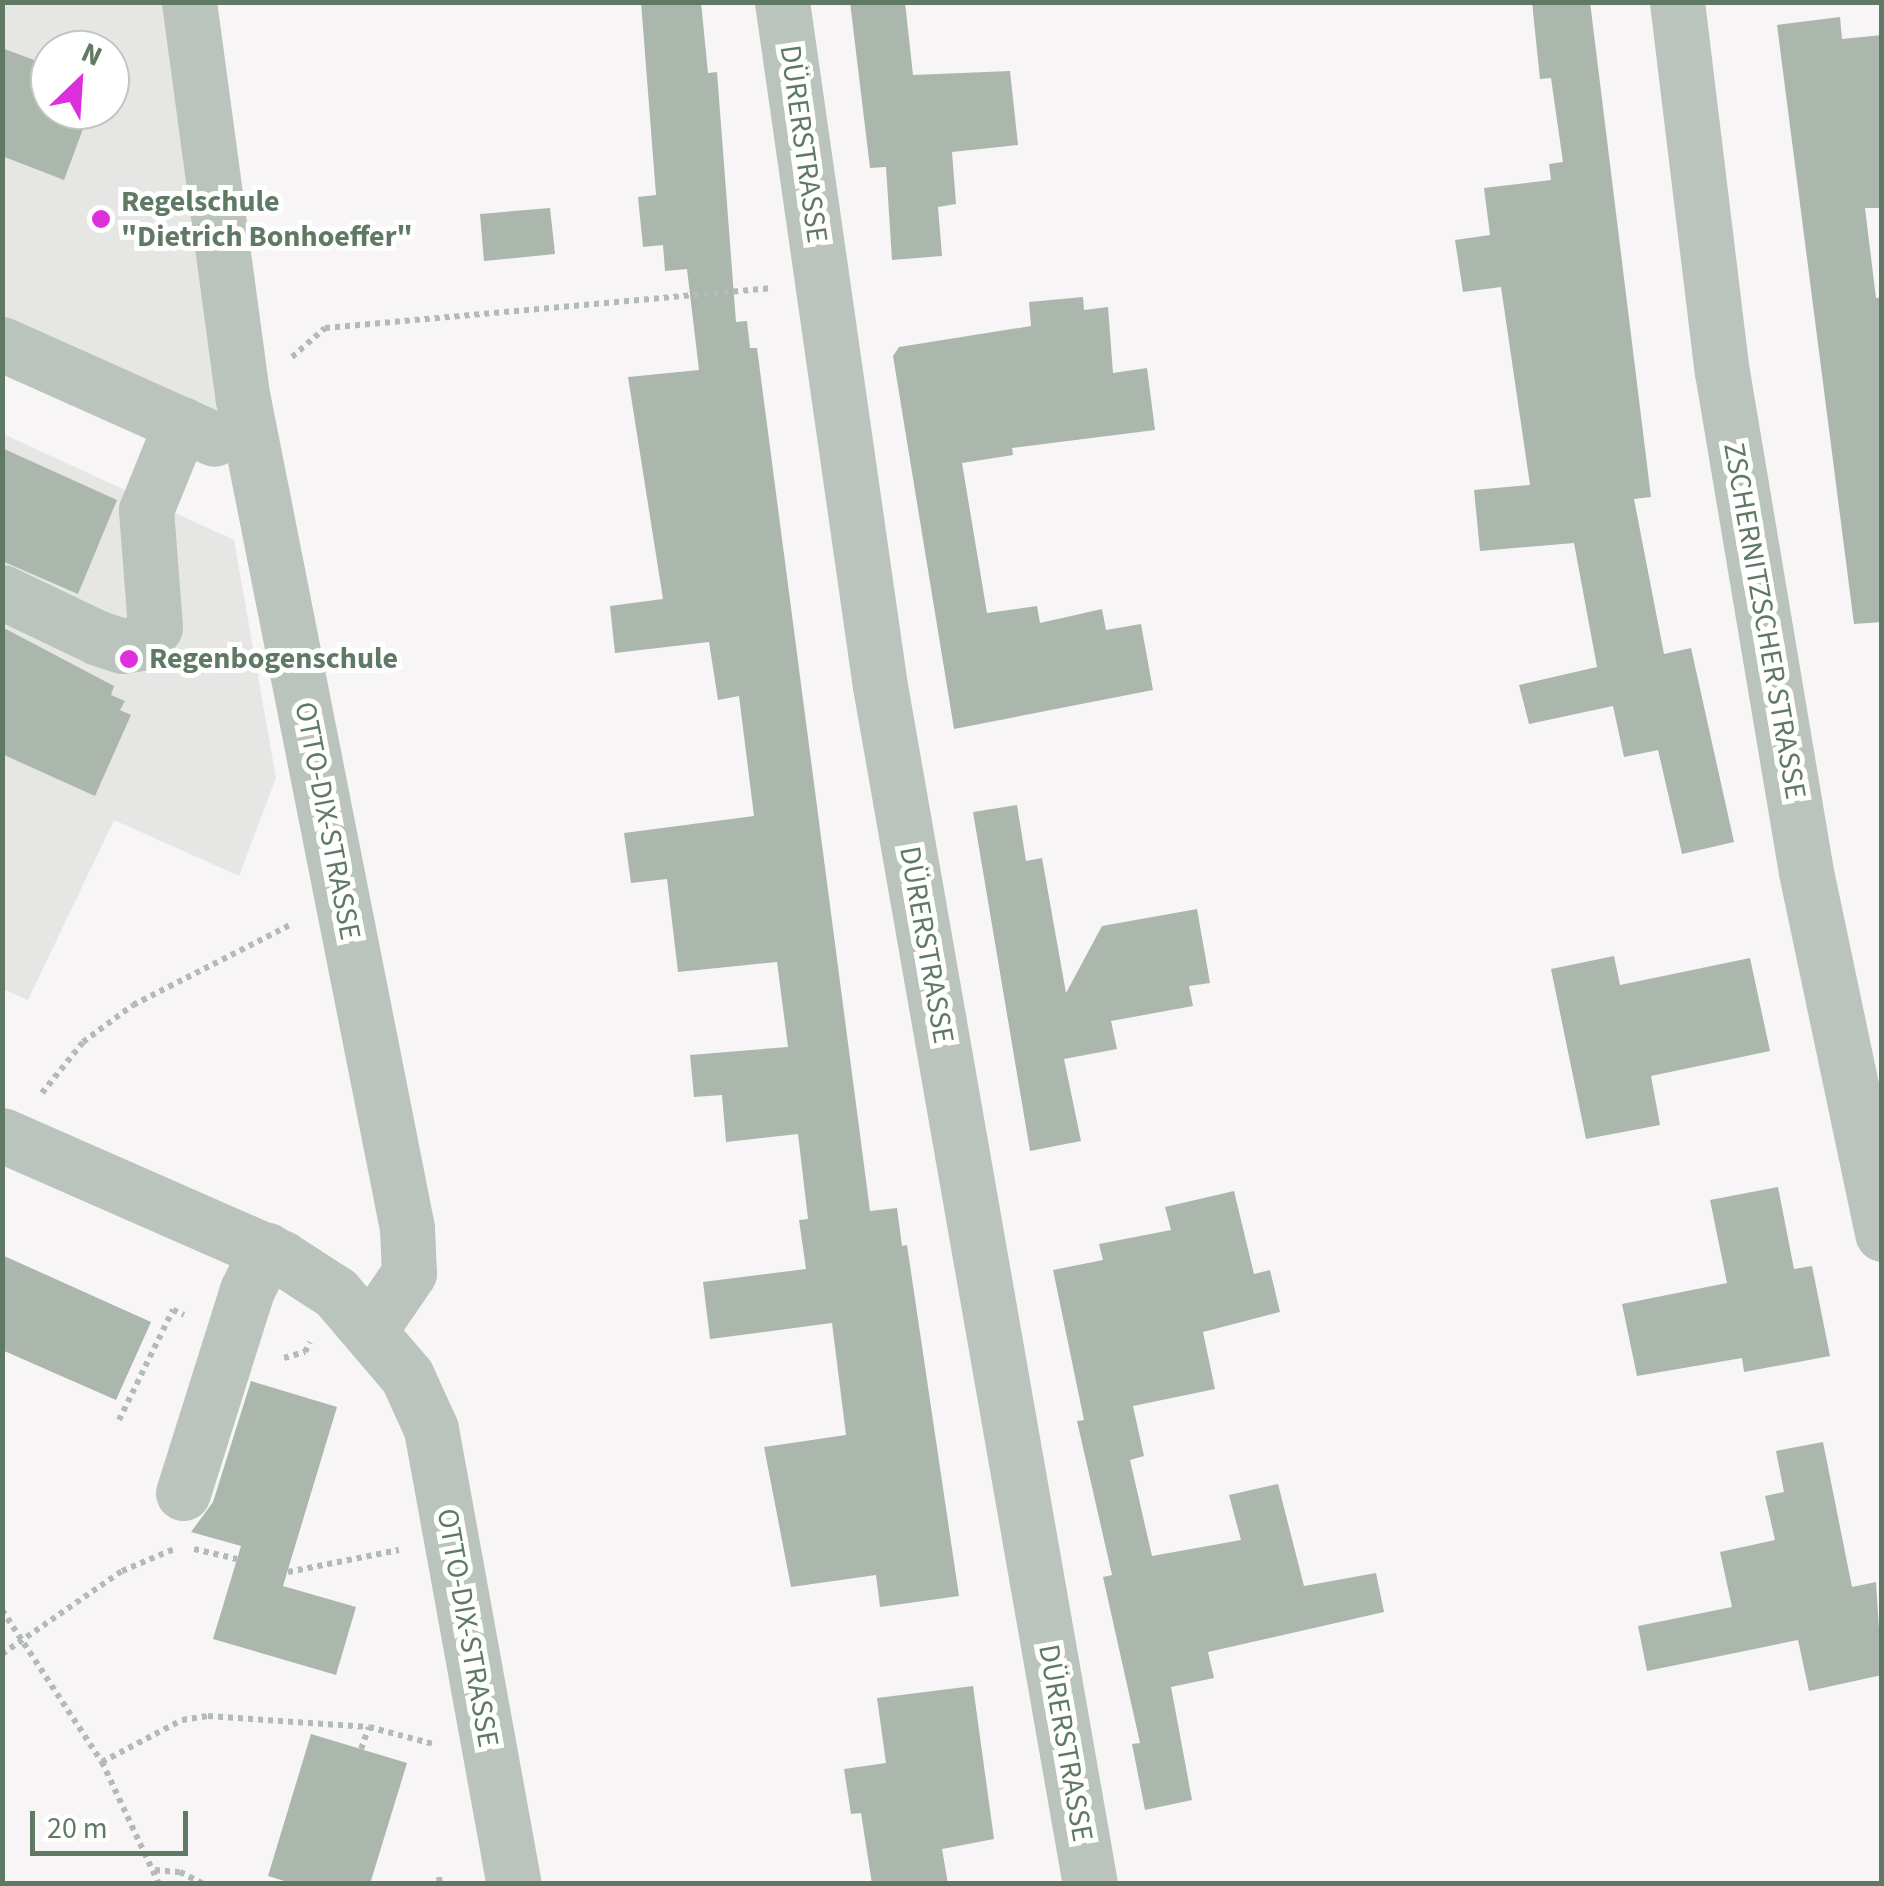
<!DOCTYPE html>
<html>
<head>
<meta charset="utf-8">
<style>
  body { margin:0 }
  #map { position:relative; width:1884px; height:1886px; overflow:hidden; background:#f8f5f6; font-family:"Source Sans 3",sans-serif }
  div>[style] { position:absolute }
  .built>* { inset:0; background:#e6e6e5 }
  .building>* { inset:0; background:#abb7ad }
  .path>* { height:6px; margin-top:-3px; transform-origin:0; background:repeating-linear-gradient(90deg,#b3bbb5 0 5px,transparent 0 10px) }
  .minor>* { height:55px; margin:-27.5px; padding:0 27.5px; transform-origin:27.5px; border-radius:27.5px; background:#bac4bc }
  .dots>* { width:28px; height:28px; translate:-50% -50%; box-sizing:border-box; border:5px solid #fff; border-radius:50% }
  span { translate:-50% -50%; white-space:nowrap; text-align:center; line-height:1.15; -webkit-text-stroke:10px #fff; paint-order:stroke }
  .street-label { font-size:30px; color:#5f7965 }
  .poi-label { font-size:30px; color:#5f7965; font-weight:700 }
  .left { translate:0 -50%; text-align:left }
  .frame { position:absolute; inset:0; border:5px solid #5f7965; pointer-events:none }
  .north { position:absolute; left:30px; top:30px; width:100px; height:100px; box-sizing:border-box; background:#fff; border:2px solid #bfc9c1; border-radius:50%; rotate:25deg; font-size:28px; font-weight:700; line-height:40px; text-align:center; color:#5f7965 }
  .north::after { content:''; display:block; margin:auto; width:35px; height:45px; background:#de2fdd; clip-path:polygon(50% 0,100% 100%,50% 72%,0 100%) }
  .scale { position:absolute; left:30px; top:1811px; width:158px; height:45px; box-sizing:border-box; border:5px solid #5f7965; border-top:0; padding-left:12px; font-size:30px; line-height:35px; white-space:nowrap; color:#5f7965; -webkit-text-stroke:8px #fff; paint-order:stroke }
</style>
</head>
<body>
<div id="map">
  <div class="built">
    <i style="clip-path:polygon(evenodd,3px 3px,175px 3px,222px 407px,197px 419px,3px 329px,3px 3px,50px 50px,110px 50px,110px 110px,50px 110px,50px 50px)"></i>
    <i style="clip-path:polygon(3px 434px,234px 540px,276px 778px,239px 876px,114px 820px,28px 1000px,3px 989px)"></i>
  </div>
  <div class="building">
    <i style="clip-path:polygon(641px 2px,701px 2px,708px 73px,717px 72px,736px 322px,747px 321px,750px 348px,757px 348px,870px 1211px,897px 1208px,902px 1246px,907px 1245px,959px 1596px,880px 1607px,876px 1575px,791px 1587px,764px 1447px,846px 1435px,832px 1323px,710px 1339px,703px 1282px,806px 1269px,799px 1220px,808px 1219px,798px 1134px,726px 1142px,722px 1095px,694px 1097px,690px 1055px,788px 1047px,777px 962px,678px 972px,667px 879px,631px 883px,624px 833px,754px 816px,739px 696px,718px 700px,709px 642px,615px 653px,610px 606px,663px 599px,628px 377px,699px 370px,687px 269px,665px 271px,663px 245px,643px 247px,638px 197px,656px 195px)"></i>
    <i style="clip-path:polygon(850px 2px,905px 2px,913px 75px,1010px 71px,1018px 145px,952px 152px,956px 204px,938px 207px,942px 256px,892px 260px,886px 167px,870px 168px)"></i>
    <i style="clip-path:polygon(1532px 2px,1590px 2px,1651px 497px,1634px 499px,1664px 654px,1691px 648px,1734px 842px,1682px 854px,1658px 750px,1624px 757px,1613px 706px,1529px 724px,1519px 685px,1597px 667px,1574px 543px,1480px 551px,1474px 490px,1530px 485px,1501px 287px,1463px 292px,1455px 240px,1490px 235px,1484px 188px,1551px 180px,1549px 164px,1563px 162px,1551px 78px,1540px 79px)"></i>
    <i style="clip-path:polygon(1840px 17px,1842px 39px,1882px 35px,1882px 208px,1865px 208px,1876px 298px,1882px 297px,1882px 622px,1854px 624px,1777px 25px)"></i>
    <i style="clip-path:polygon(2px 48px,50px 66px,50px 110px,90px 110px,64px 180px,2px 156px)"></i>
    <i style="clip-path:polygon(550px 208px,555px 254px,484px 261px,480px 214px)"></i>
    <i style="clip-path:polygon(1083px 297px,1084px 310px,1108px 307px,1113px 373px,1147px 368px,1155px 430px,1012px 448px,1013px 455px,962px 463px,987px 613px,1037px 606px,1040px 623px,1102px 609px,1106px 630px,1141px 624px,1153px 690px,954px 729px,893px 356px,899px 347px,1031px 326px,1029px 302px)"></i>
    <i style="clip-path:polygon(2px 448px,117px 500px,78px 594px,2px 561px)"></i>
    <i style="clip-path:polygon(2px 627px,114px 686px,111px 695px,125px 701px,120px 710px,131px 715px,95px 796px,2px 754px)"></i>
    <i style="clip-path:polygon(1017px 805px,1026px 861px,1042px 858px,1066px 993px,1102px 926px,1197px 909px,1210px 983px,1189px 986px,1193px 1006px,1111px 1021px,1117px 1049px,1064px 1059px,1081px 1141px,1030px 1151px,973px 812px)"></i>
    <i style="clip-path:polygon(1614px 956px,1620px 985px,1750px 958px,1770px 1051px,1651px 1076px,1660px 1125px,1586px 1139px,1551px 969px)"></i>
    <i style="clip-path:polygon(1778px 1187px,1794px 1269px,1812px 1266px,1830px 1356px,1744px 1372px,1742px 1358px,1637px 1376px,1622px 1304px,1727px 1283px,1710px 1200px)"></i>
    <i style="clip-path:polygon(1234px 1191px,1254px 1274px,1270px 1270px,1280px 1312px,1203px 1332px,1215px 1389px,1133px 1406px,1144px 1456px,1130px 1460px,1152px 1556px,1241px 1540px,1229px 1495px,1278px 1484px,1304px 1586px,1376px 1573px,1384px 1612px,1208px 1652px,1214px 1678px,1171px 1687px,1192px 1800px,1145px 1810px,1132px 1744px,1140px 1743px,1103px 1577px,1112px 1575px,1077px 1421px,1084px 1420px,1053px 1270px,1103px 1260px,1099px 1244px,1171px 1230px,1165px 1207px)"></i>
    <i style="clip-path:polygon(2px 1255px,151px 1322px,116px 1400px,2px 1350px)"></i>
    <i style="clip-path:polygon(251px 1381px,337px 1407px,283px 1586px,356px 1607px,336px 1675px,213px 1639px,241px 1546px,191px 1532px,213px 1502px)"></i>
    <i style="clip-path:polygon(1823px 1442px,1852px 1587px,1876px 1582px,1882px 1675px,1809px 1691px,1798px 1640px,1647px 1671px,1638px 1626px,1732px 1607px,1720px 1552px,1775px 1540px,1765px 1496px,1784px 1492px,1776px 1451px)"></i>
    <i style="clip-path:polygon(973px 1686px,994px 1839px,942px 1849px,948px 1884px,872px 1884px,861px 1813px,851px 1814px,844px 1769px,886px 1763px,877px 1698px)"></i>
    <i style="clip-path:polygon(311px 1734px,407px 1763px,370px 1884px,294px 1884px,268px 1876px)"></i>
  </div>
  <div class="path">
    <i style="left:292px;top:357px;width:44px;rotate:-41.3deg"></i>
    <i style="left:325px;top:328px;width:449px;rotate:-5.1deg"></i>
    <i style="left:42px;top:1093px;width:65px;rotate:-51.2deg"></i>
    <i style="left:83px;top:1042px;width:62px;rotate:-36.5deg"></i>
    <i style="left:133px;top:1005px;width:178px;rotate:-27deg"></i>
    <i style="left:284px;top:1358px;width:22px;rotate:-16deg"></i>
    <i style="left:305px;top:1352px;width:11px;rotate:-63deg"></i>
    <i style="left:119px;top:1420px;width:123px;rotate:-63.9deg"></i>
    <i style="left:173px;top:1310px;width:12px;rotate:24deg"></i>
    <i style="left:194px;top:1549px;width:44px;rotate:13.1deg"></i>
    <i style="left:288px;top:1572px;width:113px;rotate:-11.2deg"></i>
    <i style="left:2px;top:1610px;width:182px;rotate:56.7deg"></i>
    <i style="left:102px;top:1762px;width:135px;rotate:65deg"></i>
    <i style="left:2px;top:1654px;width:146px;rotate:-34.7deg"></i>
    <i style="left:122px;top:1571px;width:56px;rotate:-22.9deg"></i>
    <i style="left:361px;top:1749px;width:23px;rotate:-70deg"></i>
    <i style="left:102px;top:1762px;width:90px;rotate:-27.7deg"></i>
    <i style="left:182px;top:1720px;width:26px;rotate:-9deg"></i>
    <i style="left:208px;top:1716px;width:161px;rotate:3.9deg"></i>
    <i style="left:369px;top:1727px;width:66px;rotate:14.9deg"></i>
    <i style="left:155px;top:1870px;width:25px;rotate:5deg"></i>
    <i style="left:180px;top:1872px;width:27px;rotate:27deg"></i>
    <i style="left:439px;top:1877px;width:7px;rotate:82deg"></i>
  </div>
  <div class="minor">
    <i style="left:189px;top:2px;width:401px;rotate:82.3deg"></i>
    <i style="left:243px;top:399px;width:845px;rotate:78.81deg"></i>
    <i style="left:407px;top:1228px;width:45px;rotate:87.5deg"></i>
    <i style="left:409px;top:1273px;width:69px;rotate:124.4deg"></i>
    <i style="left:782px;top:2px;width:691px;rotate:81.85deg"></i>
    <i style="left:880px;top:686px;width:1216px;rotate:80.06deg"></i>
    <i style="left:1677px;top:2px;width:373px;rotate:83.1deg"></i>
    <i style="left:1722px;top:372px;width:507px;rotate:80.46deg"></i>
    <i style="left:1806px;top:872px;width:370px;rotate:78.1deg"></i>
    <i style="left:2px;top:344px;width:232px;rotate:24.1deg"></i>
    <i style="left:2px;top:592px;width:106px;rotate:25.6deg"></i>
    <i style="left:98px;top:638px;width:25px;rotate:18deg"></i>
    <i style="left:122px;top:646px;width:19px;rotate:-9deg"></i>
    <i style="left:141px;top:643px;width:21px;rotate:-49deg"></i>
    <i style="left:155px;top:627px;width:117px;rotate:-94.4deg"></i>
    <i style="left:146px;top:510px;width:93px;rotate:-67.9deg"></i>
    <i style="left:2px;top:1135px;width:306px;rotate:23.7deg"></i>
    <i style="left:282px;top:1258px;width:64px;rotate:32.9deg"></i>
    <i style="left:336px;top:1293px;width:109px;rotate:49.5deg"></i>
    <i style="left:407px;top:1376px;width:58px;rotate:65.6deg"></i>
    <i style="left:431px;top:1429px;width:463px;rotate:79.7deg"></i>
    <i style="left:183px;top:1493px;width:213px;rotate:-72.5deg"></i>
    <i style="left:247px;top:1290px;width:45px;rotate:-63.4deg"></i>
  </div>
  <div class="dots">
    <i style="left:101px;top:219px;background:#de2fdd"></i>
    <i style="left:129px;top:659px;background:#de2fdd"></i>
  </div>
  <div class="street-label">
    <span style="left:803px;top:144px;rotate:82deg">DÜRERSTRASSE</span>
    <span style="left:1764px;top:621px;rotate:80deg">ZSCHERNITZSCHER STRASSE</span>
    <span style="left:327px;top:821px;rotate:79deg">OTTO-DIX-STRASSE</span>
    <span style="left:926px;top:945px;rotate:80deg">DÜRERSTRASSE</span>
    <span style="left:467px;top:1628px;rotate:80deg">OTTO-DIX-STRASSE</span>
    <span style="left:1065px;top:1743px;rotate:80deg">DÜRERSTRASSE</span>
  </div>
  <div class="poi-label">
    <span class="left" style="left:121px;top:219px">Regelschule<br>"Dietrich Bonhoeffer"</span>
    <span class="left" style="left:149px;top:659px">Regenbogenschule</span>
  </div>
  <div class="frame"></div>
  <div class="north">N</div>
  <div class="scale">20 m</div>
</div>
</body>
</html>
